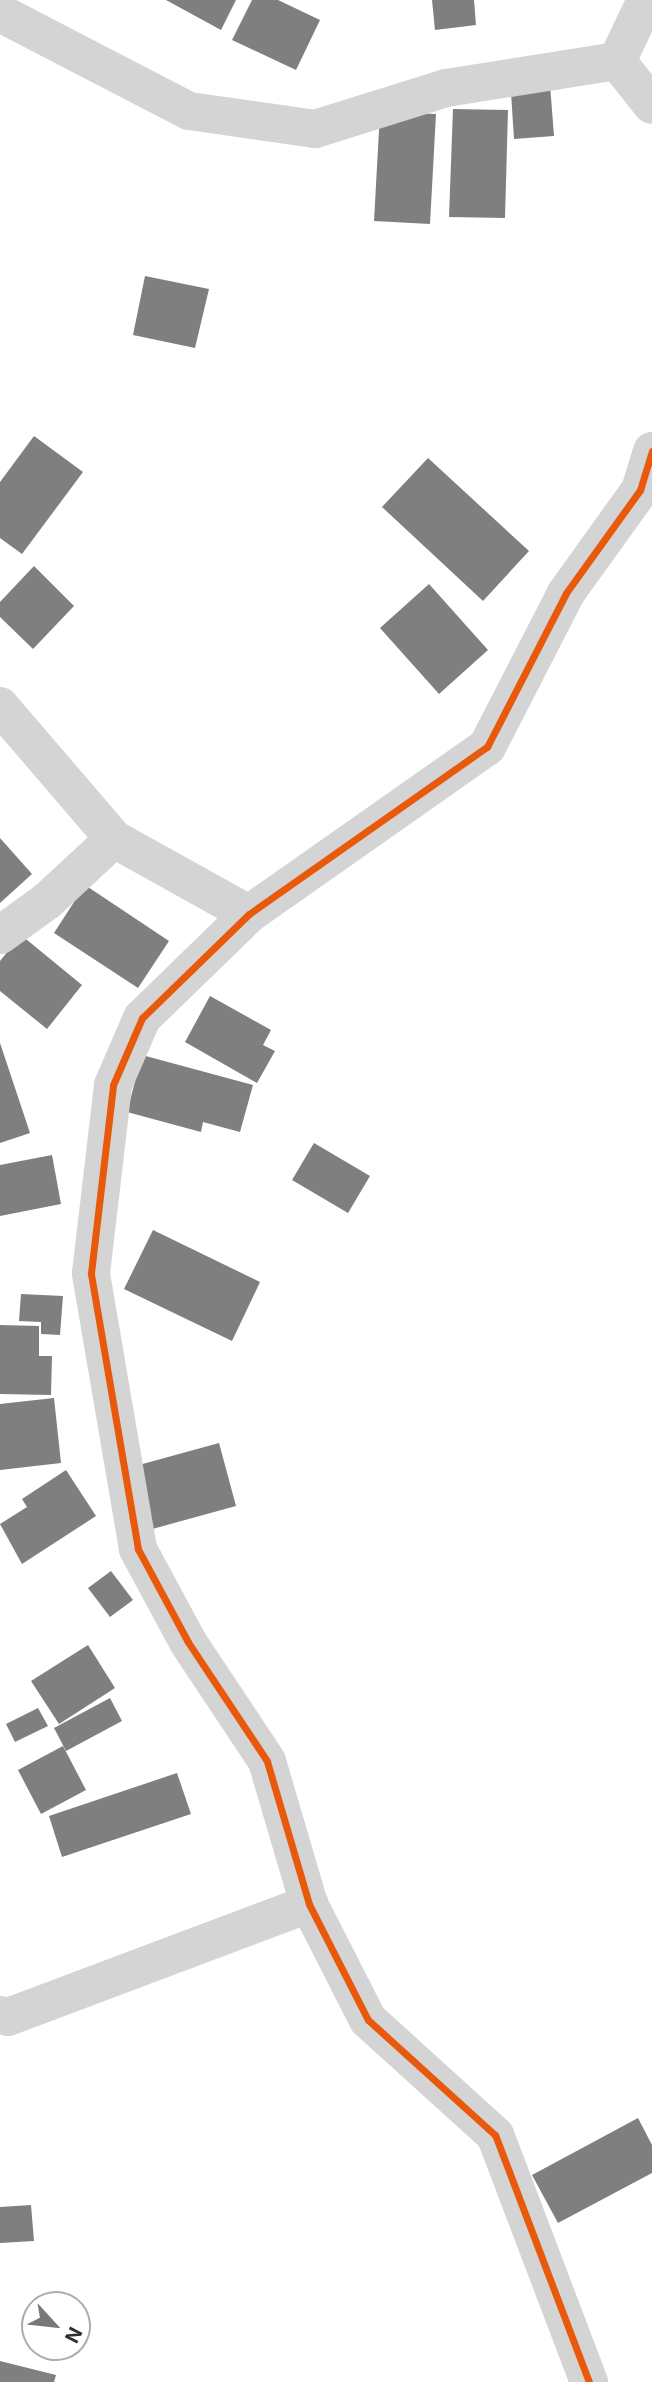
<!DOCTYPE html>
<html>
<head>
<meta charset="utf-8">
<style>
  body { margin:0 }
  #map { position:relative; width:652px; height:2382px; overflow:hidden; background:#fff; font-family:Inter,sans-serif }
  div>[style] { position:absolute }
  .building>* { inset:0; background:#7f7f7f }
  .minor>* { height:38px; margin:-19px; padding:0 19px; transform-origin:19px; border-radius:19px; background:#d4d4d4 }
  .cycleway>* { height:7px; margin:-3.5px; padding:0 3.5px; transform-origin:3.5px; border-radius:3.5px; background:#e8590c }
  span { translate:-50% -50%; white-space:nowrap; text-align:center; line-height:1.15; -webkit-text-stroke:7px #fff; paint-order:stroke }
  .north { position:absolute; left:21px; top:2291px; width:70px; height:70px; box-sizing:border-box; background:#fff; border:2px solid #acacac; border-radius:50%; rotate:117deg; font-size:19px; font-weight:700; line-height:28px; text-align:center; color:#2f2f2f }
  .north::after { content:''; display:block; margin:auto; width:24px; height:32px; background:#787878; clip-path:polygon(50% 0,100% 100%,50% 72%,0 100%) }
</style>
</head>
<body>
<div id="map">
  <div class="building">
    <i style="clip-path:polygon(166px 0,236px 0,221px 30px)"></i>
    <i style="clip-path:polygon(252px 0,278px 0,320px 20px,296px 70px,232px 40px)"></i>
    <i style="clip-path:polygon(432px 0,474px 0,476px 25px,435px 30px)"></i>
    <i style="clip-path:polygon(548px 59px,554px 136px,514px 139px,509px 62px)"></i>
    <i style="clip-path:polygon(453px 109px,508px 110px,505px 218px,449px 217px)"></i>
    <i style="clip-path:polygon(380px 112px,436px 114px,430px 224px,374px 221px)"></i>
    <i style="clip-path:polygon(145px 276px,209px 289px,195px 348px,133px 335px)"></i>
    <i style="clip-path:polygon(34px 436px,83px 472px,22px 554px,0 538px,0 482px)"></i>
    <i style="clip-path:polygon(428px 458px,529px 551px,483px 601px,382px 507px)"></i>
    <i style="clip-path:polygon(34px 566px,74px 606px,33px 649px,0 617px,0 602px)"></i>
    <i style="clip-path:polygon(429px 584px,488px 650px,439px 694px,380px 628px)"></i>
    <i style="clip-path:polygon(0 838px,32px 874px,0 903px)"></i>
    <i style="clip-path:polygon(85px 885px,169px 941px,138px 988px,54px 933px)"></i>
    <i style="clip-path:polygon(21px 935px,82px 985px,47px 1029px,0 991px,0 961px)"></i>
    <i style="clip-path:polygon(210px 996px,271px 1030px,263px 1045px,275px 1051px,257px 1083px,185px 1042px)"></i>
    <i style="clip-path:polygon(0 1043px,30px 1133px,0 1143px)"></i>
    <i style="clip-path:polygon(142px 1055px,253px 1085px,240px 1132px,203px 1122px,201px 1132px,127px 1112px)"></i>
    <i style="clip-path:polygon(314px 1143px,370px 1176px,348px 1213px,292px 1180px)"></i>
    <i style="clip-path:polygon(52px 1155px,61px 1204px,0 1216px,0 1165px)"></i>
    <i style="clip-path:polygon(153px 1230px,260px 1282px,232px 1341px,124px 1289px)"></i>
    <i style="clip-path:polygon(21px 1294px,63px 1296px,60px 1335px,41px 1334px,41px 1322px,19px 1321px)"></i>
    <i style="clip-path:polygon(0 1325px,39px 1326px,39px 1356px,52px 1356px,51px 1395px,0 1394px)"></i>
    <i style="clip-path:polygon(54px 1398px,61px 1463px,0 1470px,0 1404px)"></i>
    <i style="clip-path:polygon(219px 1443px,236px 1506px,145px 1531px,128px 1468px)"></i>
    <i style="clip-path:polygon(66px 1470px,96px 1516px,22px 1564px,0 1524px,27px 1507px,22px 1499px)"></i>
    <i style="clip-path:polygon(111px 1571px,133px 1600px,110px 1617px,88px 1588px)"></i>
    <i style="clip-path:polygon(88px 1645px,115px 1688px,59px 1724px,31px 1681px)"></i>
    <i style="clip-path:polygon(110px 1698px,122px 1721px,66px 1751px,54px 1728px)"></i>
    <i style="clip-path:polygon(38px 1708px,48px 1726px,15px 1742px,6px 1724px)"></i>
    <i style="clip-path:polygon(63px 1746px,86px 1790px,41px 1814px,18px 1770px)"></i>
    <i style="clip-path:polygon(177px 1773px,191px 1814px,62px 1857px,49px 1816px)"></i>
    <i style="clip-path:polygon(638px 2118px,652px 2145px,652px 2173px,558px 2223px,532px 2175px)"></i>
    <i style="clip-path:polygon(31px 2205px,34px 2241px,0 2243px,0 2207px)"></i>
    <i style="clip-path:polygon(0 2361px,56px 2375px,54px 2382px,0 2382px)"></i>
  </div>
  <div class="minor">
    <i style="left:646px;top:0;width:68px;rotate:115.4deg"></i>
    <i style="left:617px;top:61px;width:56px;rotate:51.5deg"></i>
    <i style="left:0;top:13px;width:213px;rotate:27.4deg"></i>
    <i style="left:189px;top:111px;width:127px;rotate:8.1deg"></i>
    <i style="left:315px;top:129px;width:137px;rotate:-17.4deg"></i>
    <i style="left:446px;top:88px;width:173px;rotate:-9deg"></i>
    <i style="left:0;top:706px;width:175px;rotate:49.4deg"></i>
    <i style="left:114px;top:839px;width:154px;rotate:29.1deg"></i>
    <i style="left:0;top:935px;width:58px;rotate:-35.9deg"></i>
    <i style="left:47px;top:901px;width:91px;rotate:-42.8deg"></i>
    <i style="left:0;top:2015px;width:8px;rotate:14deg"></i>
    <i style="left:8px;top:2017px;width:322px;rotate:-20.6deg"></i>
    <i style="left:589px;top:2382px;width:264px;rotate:-110.8deg"></i>
    <i style="left:495px;top:2135px;width:171px;rotate:-137.8deg"></i>
    <i style="left:368px;top:2020px;width:130px;rotate:-117deg"></i>
    <i style="left:309px;top:1904px;width:149px;rotate:-106.4deg"></i>
    <i style="left:267px;top:1761px;width:143px;rotate:-123.6deg"></i>
    <i style="left:188px;top:1642px;width:106px;rotate:-118.3deg"></i>
    <i style="left:138px;top:1549px;width:280px;rotate:-99.7deg"></i>
    <i style="left:91px;top:1273px;width:189px;rotate:-83.3deg"></i>
    <i style="left:113px;top:1085px;width:73px;rotate:-66.6deg"></i>
    <i style="left:142px;top:1018px;width:149px;rotate:-44.2deg"></i>
    <i style="left:249px;top:914px;width:291px;rotate:-35.1deg"></i>
    <i style="left:487px;top:747px;width:173px;rotate:-62.8deg"></i>
    <i style="left:566px;top:593px;width:127px;rotate:-54.3deg"></i>
    <i style="left:640px;top:490px;width:41px;rotate:-72.9deg"></i>
  </div>
  <div class="cycleway">
    <i style="left:589px;top:2382px;width:264px;rotate:-110.8deg"></i>
    <i style="left:495px;top:2135px;width:171px;rotate:-137.8deg"></i>
    <i style="left:368px;top:2020px;width:130px;rotate:-117deg"></i>
    <i style="left:309px;top:1904px;width:149px;rotate:-106.4deg"></i>
    <i style="left:267px;top:1761px;width:143px;rotate:-123.6deg"></i>
    <i style="left:188px;top:1642px;width:106px;rotate:-118.3deg"></i>
    <i style="left:138px;top:1549px;width:280px;rotate:-99.7deg"></i>
    <i style="left:91px;top:1273px;width:189px;rotate:-83.3deg"></i>
    <i style="left:113px;top:1085px;width:73px;rotate:-66.6deg"></i>
    <i style="left:142px;top:1018px;width:149px;rotate:-44.2deg"></i>
    <i style="left:249px;top:914px;width:291px;rotate:-35.1deg"></i>
    <i style="left:487px;top:747px;width:173px;rotate:-62.8deg"></i>
    <i style="left:566px;top:593px;width:127px;rotate:-54.3deg"></i>
    <i style="left:640px;top:490px;width:41px;rotate:-72.9deg"></i>
  </div>
  <div class="north">N</div>
</div>
</body>
</html>
